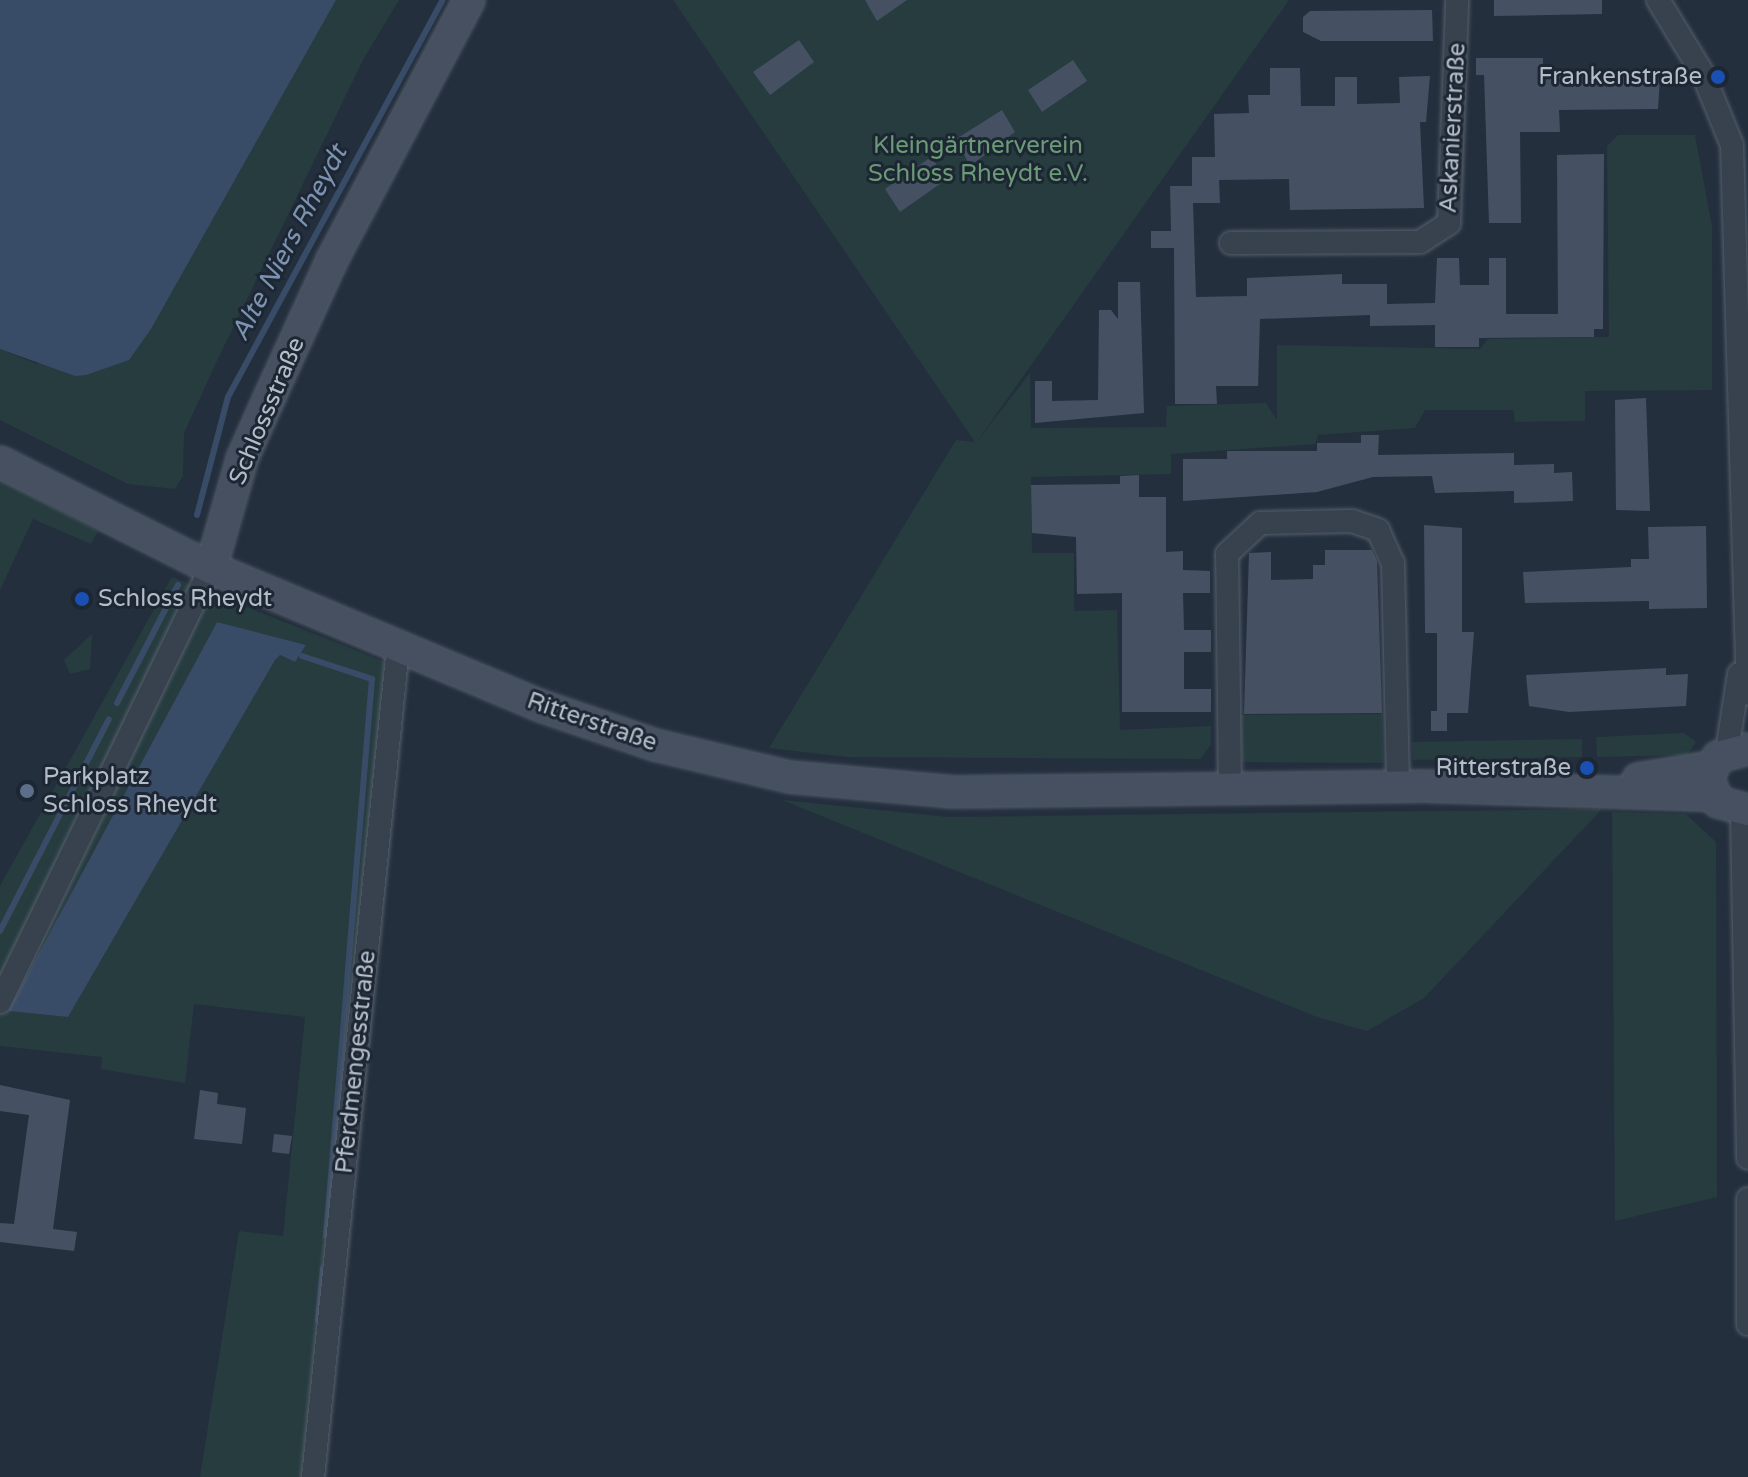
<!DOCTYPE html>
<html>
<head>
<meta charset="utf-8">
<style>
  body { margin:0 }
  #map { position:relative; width:1748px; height:1477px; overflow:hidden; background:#242f3e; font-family:"Varela Round",sans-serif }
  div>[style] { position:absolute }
  .green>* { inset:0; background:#263c3f }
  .water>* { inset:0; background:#394c67 }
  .stream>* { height:6px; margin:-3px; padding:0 3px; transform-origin:3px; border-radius:3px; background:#394c67 }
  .building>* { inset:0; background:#455162 }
  .roads { filter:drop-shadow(0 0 2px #565f6c) drop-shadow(0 0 2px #565f6c) }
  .street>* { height:22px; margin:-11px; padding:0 11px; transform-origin:11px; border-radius:11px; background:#38414e }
  .secondary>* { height:30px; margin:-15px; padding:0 15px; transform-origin:15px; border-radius:15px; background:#465061 }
  .dots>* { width:22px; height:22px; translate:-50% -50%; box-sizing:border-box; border:4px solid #1d2633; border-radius:50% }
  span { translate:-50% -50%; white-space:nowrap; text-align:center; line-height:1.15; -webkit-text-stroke:6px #1d2633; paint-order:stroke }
  .poi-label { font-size:24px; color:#b4bcc9 }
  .right { translate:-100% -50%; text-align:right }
  .left { translate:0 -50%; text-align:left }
  .street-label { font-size:24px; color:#b4bcc9 }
  .park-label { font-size:24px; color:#6b9a76 }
  .water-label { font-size:26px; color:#7c92b1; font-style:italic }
</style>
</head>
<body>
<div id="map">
  <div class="green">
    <i style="clip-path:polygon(336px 0,399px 0,364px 58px,215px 365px,184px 433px,183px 476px,175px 489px,128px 484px,0 420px,0 349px,37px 364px,151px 329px)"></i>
    <i style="clip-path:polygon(673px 0,1289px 0,976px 443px,1030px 373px,1031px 428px,1166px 427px,1167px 406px,1266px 403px,1277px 420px,1277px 345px,1480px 349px,1488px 339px,1609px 337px,1607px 146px,1618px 135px,1695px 135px,1712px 226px,1712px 390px,1585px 391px,1585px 421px,1515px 422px,1513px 410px,1425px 410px,1415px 428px,1318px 435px,1315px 444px,1171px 454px,1171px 474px,1031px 477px,1032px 553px,1074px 553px,1074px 611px,1117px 610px,1120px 730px,1211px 726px,1211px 745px,1200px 759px,848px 757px,769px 748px,956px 440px,975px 442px)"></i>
    <i style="clip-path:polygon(0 479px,98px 531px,91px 544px,33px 519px,0 590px)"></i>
    <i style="clip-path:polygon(evenodd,172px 577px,397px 667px,313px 1477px,200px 1477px,239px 1231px,283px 1236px,305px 1017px,194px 1004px,185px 1083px,101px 1069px,102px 1057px,0 1046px,0 886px,172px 577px,217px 622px,306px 645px,295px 662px,280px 655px,275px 659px,68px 1017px,9px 1011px,217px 622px)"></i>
    <i style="clip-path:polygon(92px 634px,90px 669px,70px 674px,64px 660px)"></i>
    <i style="clip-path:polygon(1382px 714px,1383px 763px,1242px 762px,1240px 715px)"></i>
    <i style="clip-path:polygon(1684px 733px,1696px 742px,1687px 755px,1597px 757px,1596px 737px)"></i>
    <i style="clip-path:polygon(1582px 739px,1582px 757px,1413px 760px,1412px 742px)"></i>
    <i style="clip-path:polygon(782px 800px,948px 817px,1602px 809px,1424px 998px,1367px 1031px,1317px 1017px)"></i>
    <i style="clip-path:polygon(1612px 812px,1686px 814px,1716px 842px,1717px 1197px,1615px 1221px)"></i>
  </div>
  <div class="water">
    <i style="clip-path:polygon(0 0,336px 0,151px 329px,129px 360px,86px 375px,75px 376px,0 349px)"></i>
    <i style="clip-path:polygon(217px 622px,306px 645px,295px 662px,280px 655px,275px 660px,68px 1017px,8px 1011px)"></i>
  </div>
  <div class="stream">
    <i style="left:197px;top:515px;width:122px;rotate:-75.3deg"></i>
    <i style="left:228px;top:397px;width:451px;rotate:-61.6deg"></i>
    <i style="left:302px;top:656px;width:74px;rotate:18.2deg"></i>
    <i style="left:372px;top:679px;width:559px;rotate:94.72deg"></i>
    <i style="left:117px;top:703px;width:133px;rotate:-62.7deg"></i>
    <i style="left:0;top:931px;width:238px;rotate:-62.8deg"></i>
    <i style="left:318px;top:1320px;width:52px;rotate:-84.5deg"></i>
  </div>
  <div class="building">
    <i style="clip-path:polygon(865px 0,907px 0,877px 21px)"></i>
    <i style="clip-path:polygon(1494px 0,1602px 0,1602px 14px,1494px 16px)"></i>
    <i style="clip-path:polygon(1432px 10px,1433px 41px,1321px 41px,1303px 32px,1303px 17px,1310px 11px)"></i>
    <i style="clip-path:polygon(799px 40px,814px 62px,770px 95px,753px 72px)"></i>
    <i style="clip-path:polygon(1476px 58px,1543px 58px,1543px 73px,1637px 72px,1637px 78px,1660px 78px,1658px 109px,1559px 110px,1560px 132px,1520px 132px,1521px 223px,1489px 223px,1484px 75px,1476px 75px)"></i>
    <i style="clip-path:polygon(1073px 60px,1087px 81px,1042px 112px,1028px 90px)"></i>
    <i style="clip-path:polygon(1270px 68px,1300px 68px,1301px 106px,1335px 106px,1335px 77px,1357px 77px,1357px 104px,1400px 103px,1399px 77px,1430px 76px,1426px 122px,1420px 122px,1424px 208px,1290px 210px,1289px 179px,1219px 180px,1220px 203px,1193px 203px,1196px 297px,1247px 296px,1247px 278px,1342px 274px,1342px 284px,1387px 284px,1387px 304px,1435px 303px,1437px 258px,1459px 258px,1460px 285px,1489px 285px,1489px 258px,1506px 258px,1506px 314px,1558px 314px,1557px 155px,1604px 154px,1603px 329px,1594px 329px,1594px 337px,1479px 338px,1479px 347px,1435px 347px,1435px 325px,1370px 326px,1370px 315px,1260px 319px,1258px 386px,1216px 386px,1217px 404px,1175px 404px,1174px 248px,1151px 248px,1151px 231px,1171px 231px,1170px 186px,1192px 186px,1192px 157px,1215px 157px,1214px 114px,1249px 113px,1248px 95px,1270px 95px)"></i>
    <i style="clip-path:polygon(1002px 110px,1015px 132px,970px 166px,956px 139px)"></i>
    <i style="clip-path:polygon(931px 157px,947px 179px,900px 212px,885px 189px)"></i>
    <i style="clip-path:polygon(1118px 282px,1140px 282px,1144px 413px,1035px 423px,1035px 381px,1052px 381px,1052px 401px,1098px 400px,1099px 310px,1111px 310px,1118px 319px)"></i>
    <i style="clip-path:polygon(1646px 398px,1650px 511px,1616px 510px,1615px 400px)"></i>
    <i style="clip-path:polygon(1361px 435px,1379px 435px,1378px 455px,1514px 453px,1514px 465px,1554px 464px,1554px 473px,1572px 472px,1573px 501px,1514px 503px,1514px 491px,1435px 493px,1432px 476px,1373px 477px,1317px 492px,1183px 501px,1183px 459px,1227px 459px,1227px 451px,1317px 451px,1317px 443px,1361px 443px)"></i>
    <i style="clip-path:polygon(1139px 475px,1139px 497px,1166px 497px,1166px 552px,1183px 551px,1183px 570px,1210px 571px,1210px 593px,1183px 593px,1184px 630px,1211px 630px,1211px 652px,1184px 652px,1184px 689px,1211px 689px,1211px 712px,1122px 712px,1122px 593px,1077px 594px,1076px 537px,1032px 533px,1031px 485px,1120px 484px,1120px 476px)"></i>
    <i style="clip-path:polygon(1424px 525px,1462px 528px,1462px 632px,1474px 632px,1468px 713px,1447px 713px,1447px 731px,1431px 731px,1431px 711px,1437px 711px,1437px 633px,1425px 633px)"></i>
    <i style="clip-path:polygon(1706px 526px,1707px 608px,1649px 609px,1649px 601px,1525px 603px,1523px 572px,1631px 567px,1631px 559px,1649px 559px,1648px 527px)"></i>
    <i style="clip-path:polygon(1325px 550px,1372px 550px,1377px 561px,1382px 713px,1244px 714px,1249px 553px,1271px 552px,1271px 580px,1313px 579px,1313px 565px,1325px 565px)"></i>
    <i style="clip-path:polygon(1666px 668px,1666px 675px,1688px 674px,1686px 706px,1569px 712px,1529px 706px,1526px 675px)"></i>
    <i style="clip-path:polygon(0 1085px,70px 1100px,53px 1229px,77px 1232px,74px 1251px,0 1242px,0 1223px,14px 1224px,29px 1115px,0 1111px)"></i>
    <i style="clip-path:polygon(200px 1090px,218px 1093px,217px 1104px,246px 1108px,242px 1144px,194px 1139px)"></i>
    <i style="clip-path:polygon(274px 1134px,292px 1136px,289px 1154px,272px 1152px)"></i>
  </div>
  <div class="roads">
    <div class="street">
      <i style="left:1658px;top:0;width:87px;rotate:58.7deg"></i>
      <i style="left:1703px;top:74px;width:77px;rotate:67.8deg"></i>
      <i style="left:1732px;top:145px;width:549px;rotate:88.33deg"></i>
      <i style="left:1231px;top:243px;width:189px;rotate:-0.3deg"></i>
      <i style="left:1420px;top:242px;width:35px;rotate:-33deg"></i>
      <i style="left:1449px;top:223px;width:223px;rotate:-87.9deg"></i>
      <i style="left:1727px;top:751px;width:78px;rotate:-81.1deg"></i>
      <i style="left:1230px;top:790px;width:236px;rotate:-90.7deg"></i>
      <i style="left:1227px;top:554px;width:45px;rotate:-43.2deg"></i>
      <i style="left:1260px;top:523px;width:92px;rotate:-1.2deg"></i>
      <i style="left:1352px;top:521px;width:28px;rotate:19deg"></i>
      <i style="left:1378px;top:530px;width:36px;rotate:66deg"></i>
      <i style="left:1393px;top:563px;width:224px;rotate:88.7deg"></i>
      <i style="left:1742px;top:811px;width:347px;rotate:89deg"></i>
      <i style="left:0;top:1002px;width:483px;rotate:-64.1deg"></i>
      <i style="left:1748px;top:1199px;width:125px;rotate:90deg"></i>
      <i style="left:313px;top:1477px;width:834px;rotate:-84.15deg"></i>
    </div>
    <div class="secondary">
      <i style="left:0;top:462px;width:236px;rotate:26.7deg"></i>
      <i style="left:211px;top:568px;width:355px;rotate:22.7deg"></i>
      <i style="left:538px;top:705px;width:124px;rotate:18.9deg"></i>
      <i style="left:655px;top:745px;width:138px;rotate:13.4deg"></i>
      <i style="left:789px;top:777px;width:165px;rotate:5.2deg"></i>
      <i style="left:953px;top:792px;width:466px;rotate:-0.7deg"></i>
      <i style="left:1419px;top:786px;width:293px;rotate:1.8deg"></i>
      <i style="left:211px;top:568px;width:113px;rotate:-74.1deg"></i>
      <i style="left:242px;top:459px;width:71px;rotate:-66deg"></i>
      <i style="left:271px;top:394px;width:147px;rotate:-65.5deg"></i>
      <i style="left:332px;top:260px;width:294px;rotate:-62.2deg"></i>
      <i style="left:1748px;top:749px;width:31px;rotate:165deg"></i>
      <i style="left:1718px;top:757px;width:23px;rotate:115deg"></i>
      <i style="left:1708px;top:778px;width:26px;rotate:67deg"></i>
      <i style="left:1718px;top:802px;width:31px;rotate:15deg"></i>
      <i style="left:1638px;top:779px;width:74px;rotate:-9.3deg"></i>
    </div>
  </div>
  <div class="dots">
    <i style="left:1718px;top:77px;background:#1a4fb4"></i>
    <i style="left:82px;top:599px;background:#1a4fb4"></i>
    <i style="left:1587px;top:768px;background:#1a4fb4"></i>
    <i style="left:27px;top:791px;background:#5c6f8a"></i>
  </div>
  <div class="poi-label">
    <span class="right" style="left:1702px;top:77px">Frankenstraße</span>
    <span class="left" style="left:98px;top:599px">Schloss Rheydt</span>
    <span class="right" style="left:1571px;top:768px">Ritterstraße</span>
    <span class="left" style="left:43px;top:791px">Parkplatz<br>Schloss Rheydt</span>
  </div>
  <div class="street-label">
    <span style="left:1453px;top:128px;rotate:-87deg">Askanierstraße</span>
    <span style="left:267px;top:411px;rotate:-67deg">Schlossstraße</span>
    <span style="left:592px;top:722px;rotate:19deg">Ritterstraße</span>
    <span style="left:356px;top:1062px;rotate:-84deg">Pferdmengesstraße</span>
  </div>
  <div class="park-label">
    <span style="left:978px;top:160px">Kleingärtnerverein<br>Schloss Rheydt e.V.</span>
  </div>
  <div class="water-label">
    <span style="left:289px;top:243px;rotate:-62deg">Alte Niers Rheydt</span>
  </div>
</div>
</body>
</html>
